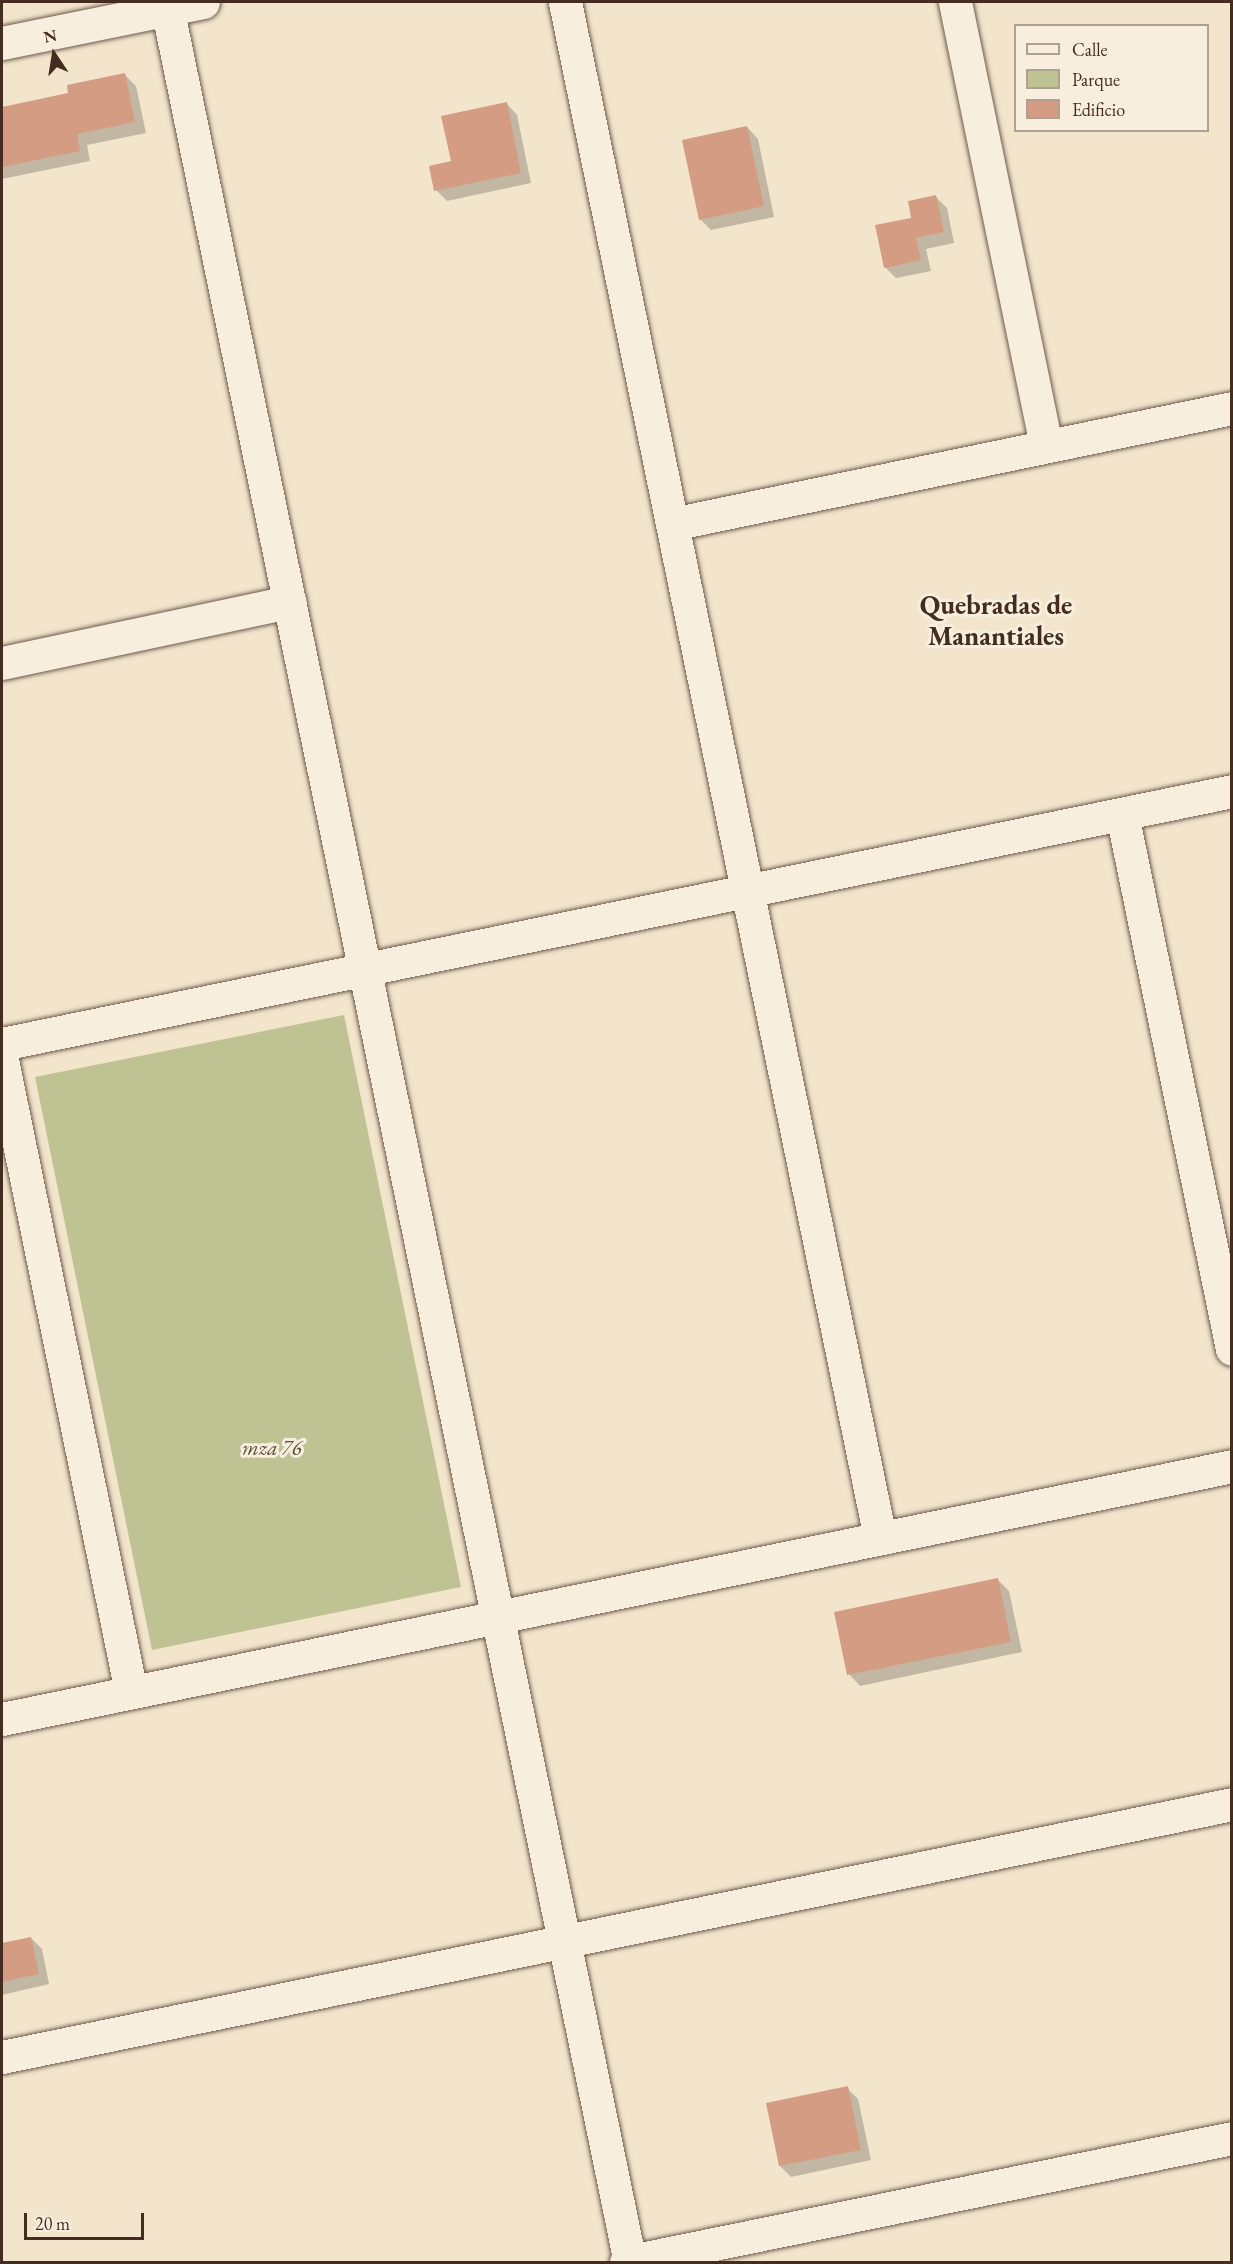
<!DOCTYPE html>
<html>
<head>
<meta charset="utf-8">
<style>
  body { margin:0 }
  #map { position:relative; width:1233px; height:2264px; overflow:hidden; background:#f2e5cc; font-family:"EB Garamond",serif }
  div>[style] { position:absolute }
  .green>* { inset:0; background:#bfc394 }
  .shadow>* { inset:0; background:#0003 }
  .building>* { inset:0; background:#d59c84 }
  .roads { filter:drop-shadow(0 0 2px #705a4c) drop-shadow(0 0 2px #705a4c) }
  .minor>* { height:33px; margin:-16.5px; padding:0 16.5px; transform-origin:16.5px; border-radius:16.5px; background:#f7eede }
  span { translate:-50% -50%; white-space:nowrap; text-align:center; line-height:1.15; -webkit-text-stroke:6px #f7eede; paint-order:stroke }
  .park-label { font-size:21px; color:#5d4a38; font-style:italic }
  .district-label { font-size:27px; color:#442c21; font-weight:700 }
  .frame { position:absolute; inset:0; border:3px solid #442c21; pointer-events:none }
  .legend { position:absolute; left:1014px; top:24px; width:195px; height:108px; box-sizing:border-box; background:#f7eede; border:2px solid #afa092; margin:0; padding:8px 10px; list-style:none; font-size:18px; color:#442c21 }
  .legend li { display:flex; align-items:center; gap:12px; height:30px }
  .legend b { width:30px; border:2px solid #afa092 }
  .north { position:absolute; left:24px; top:24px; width:60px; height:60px; -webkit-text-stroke:4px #f7eede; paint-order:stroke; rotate:348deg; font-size:16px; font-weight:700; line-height:24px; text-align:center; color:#442c21 }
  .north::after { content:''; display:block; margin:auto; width:21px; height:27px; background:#442c21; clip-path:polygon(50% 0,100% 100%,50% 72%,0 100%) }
  .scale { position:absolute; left:24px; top:2213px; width:120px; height:27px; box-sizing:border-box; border:3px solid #442c21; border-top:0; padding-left:8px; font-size:18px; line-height:21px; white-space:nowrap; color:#442c21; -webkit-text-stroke:4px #f7eede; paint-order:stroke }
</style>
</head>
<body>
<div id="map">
  <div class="green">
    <i style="clip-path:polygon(344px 1015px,461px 1587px,152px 1650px,35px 1077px)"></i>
  </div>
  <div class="shadow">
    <i style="clip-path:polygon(125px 75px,136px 86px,146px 133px,87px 145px,90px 161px,2px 179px,2px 109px,70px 95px)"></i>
    <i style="clip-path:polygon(506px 103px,517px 115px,531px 183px,447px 201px,436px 190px,452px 162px)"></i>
    <i style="clip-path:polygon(747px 127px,758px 139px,774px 217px,711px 230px,700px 219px)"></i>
    <i style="clip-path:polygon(936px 197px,947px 208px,954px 243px,926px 249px,931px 271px,896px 278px,885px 267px,913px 219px)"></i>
    <i style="clip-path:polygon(998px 1580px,1009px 1591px,1022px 1652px,860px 1686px,849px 1674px)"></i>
    <i style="clip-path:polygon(31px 1938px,42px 1949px,49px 1984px,2px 1995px,2px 1945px)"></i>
    <i style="clip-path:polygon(847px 2088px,858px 2099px,871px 2160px,791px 2177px,780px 2166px)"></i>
  </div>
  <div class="building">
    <i style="clip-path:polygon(125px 73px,135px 122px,77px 134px,80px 151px,2px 167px,2px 107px,68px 93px,67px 85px)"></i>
    <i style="clip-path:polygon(507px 102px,521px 173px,434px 191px,429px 166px,451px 161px,441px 116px)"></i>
    <i style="clip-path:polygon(747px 126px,764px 206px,699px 220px,682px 140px)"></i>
    <i style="clip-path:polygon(936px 195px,944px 232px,916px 238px,921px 260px,884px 268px,875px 225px,911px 218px,908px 201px)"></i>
    <i style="clip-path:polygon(998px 1578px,1011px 1642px,847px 1675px,834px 1612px)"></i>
    <i style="clip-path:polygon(31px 1937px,39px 1974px,2px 1982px,2px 1943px)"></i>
    <i style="clip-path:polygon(848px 2086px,861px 2150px,779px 2166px,766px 2103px)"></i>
  </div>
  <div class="roads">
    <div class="minor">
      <i style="left:166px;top:2px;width:2307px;rotate:78.4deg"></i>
      <i style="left:565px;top:2px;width:1568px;rotate:78.41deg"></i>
      <i style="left:955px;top:2px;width:453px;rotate:78.4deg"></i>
      <i style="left:2px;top:43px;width:205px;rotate:-11.5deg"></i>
      <i style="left:672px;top:524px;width:572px;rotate:-11.7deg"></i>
      <i style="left:2px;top:663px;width:294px;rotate:-12deg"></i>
      <i style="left:1122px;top:814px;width:546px;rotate:78.38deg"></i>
      <i style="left:2px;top:1044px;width:1256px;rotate:-11.62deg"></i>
      <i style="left:2px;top:1060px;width:645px;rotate:78.46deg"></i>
      <i style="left:2px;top:1719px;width:1256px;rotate:-11.62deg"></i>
      <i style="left:2px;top:2057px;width:1256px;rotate:-11.62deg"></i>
      <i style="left:626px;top:2262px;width:619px;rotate:-11.56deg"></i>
    </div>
  </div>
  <div class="park-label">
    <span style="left:272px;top:1448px">mza 76</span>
  </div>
  <div class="district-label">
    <span style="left:996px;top:620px">Quebradas de<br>Manantiales</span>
  </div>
  <div class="frame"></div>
  <ul class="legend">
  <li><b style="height:8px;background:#f7eede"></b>Calle</li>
  <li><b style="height:16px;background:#bfc394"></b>Parque</li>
  <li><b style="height:16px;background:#d59c84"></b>Edificio</li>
  </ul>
  <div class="north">N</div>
  <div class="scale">20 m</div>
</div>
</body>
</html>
